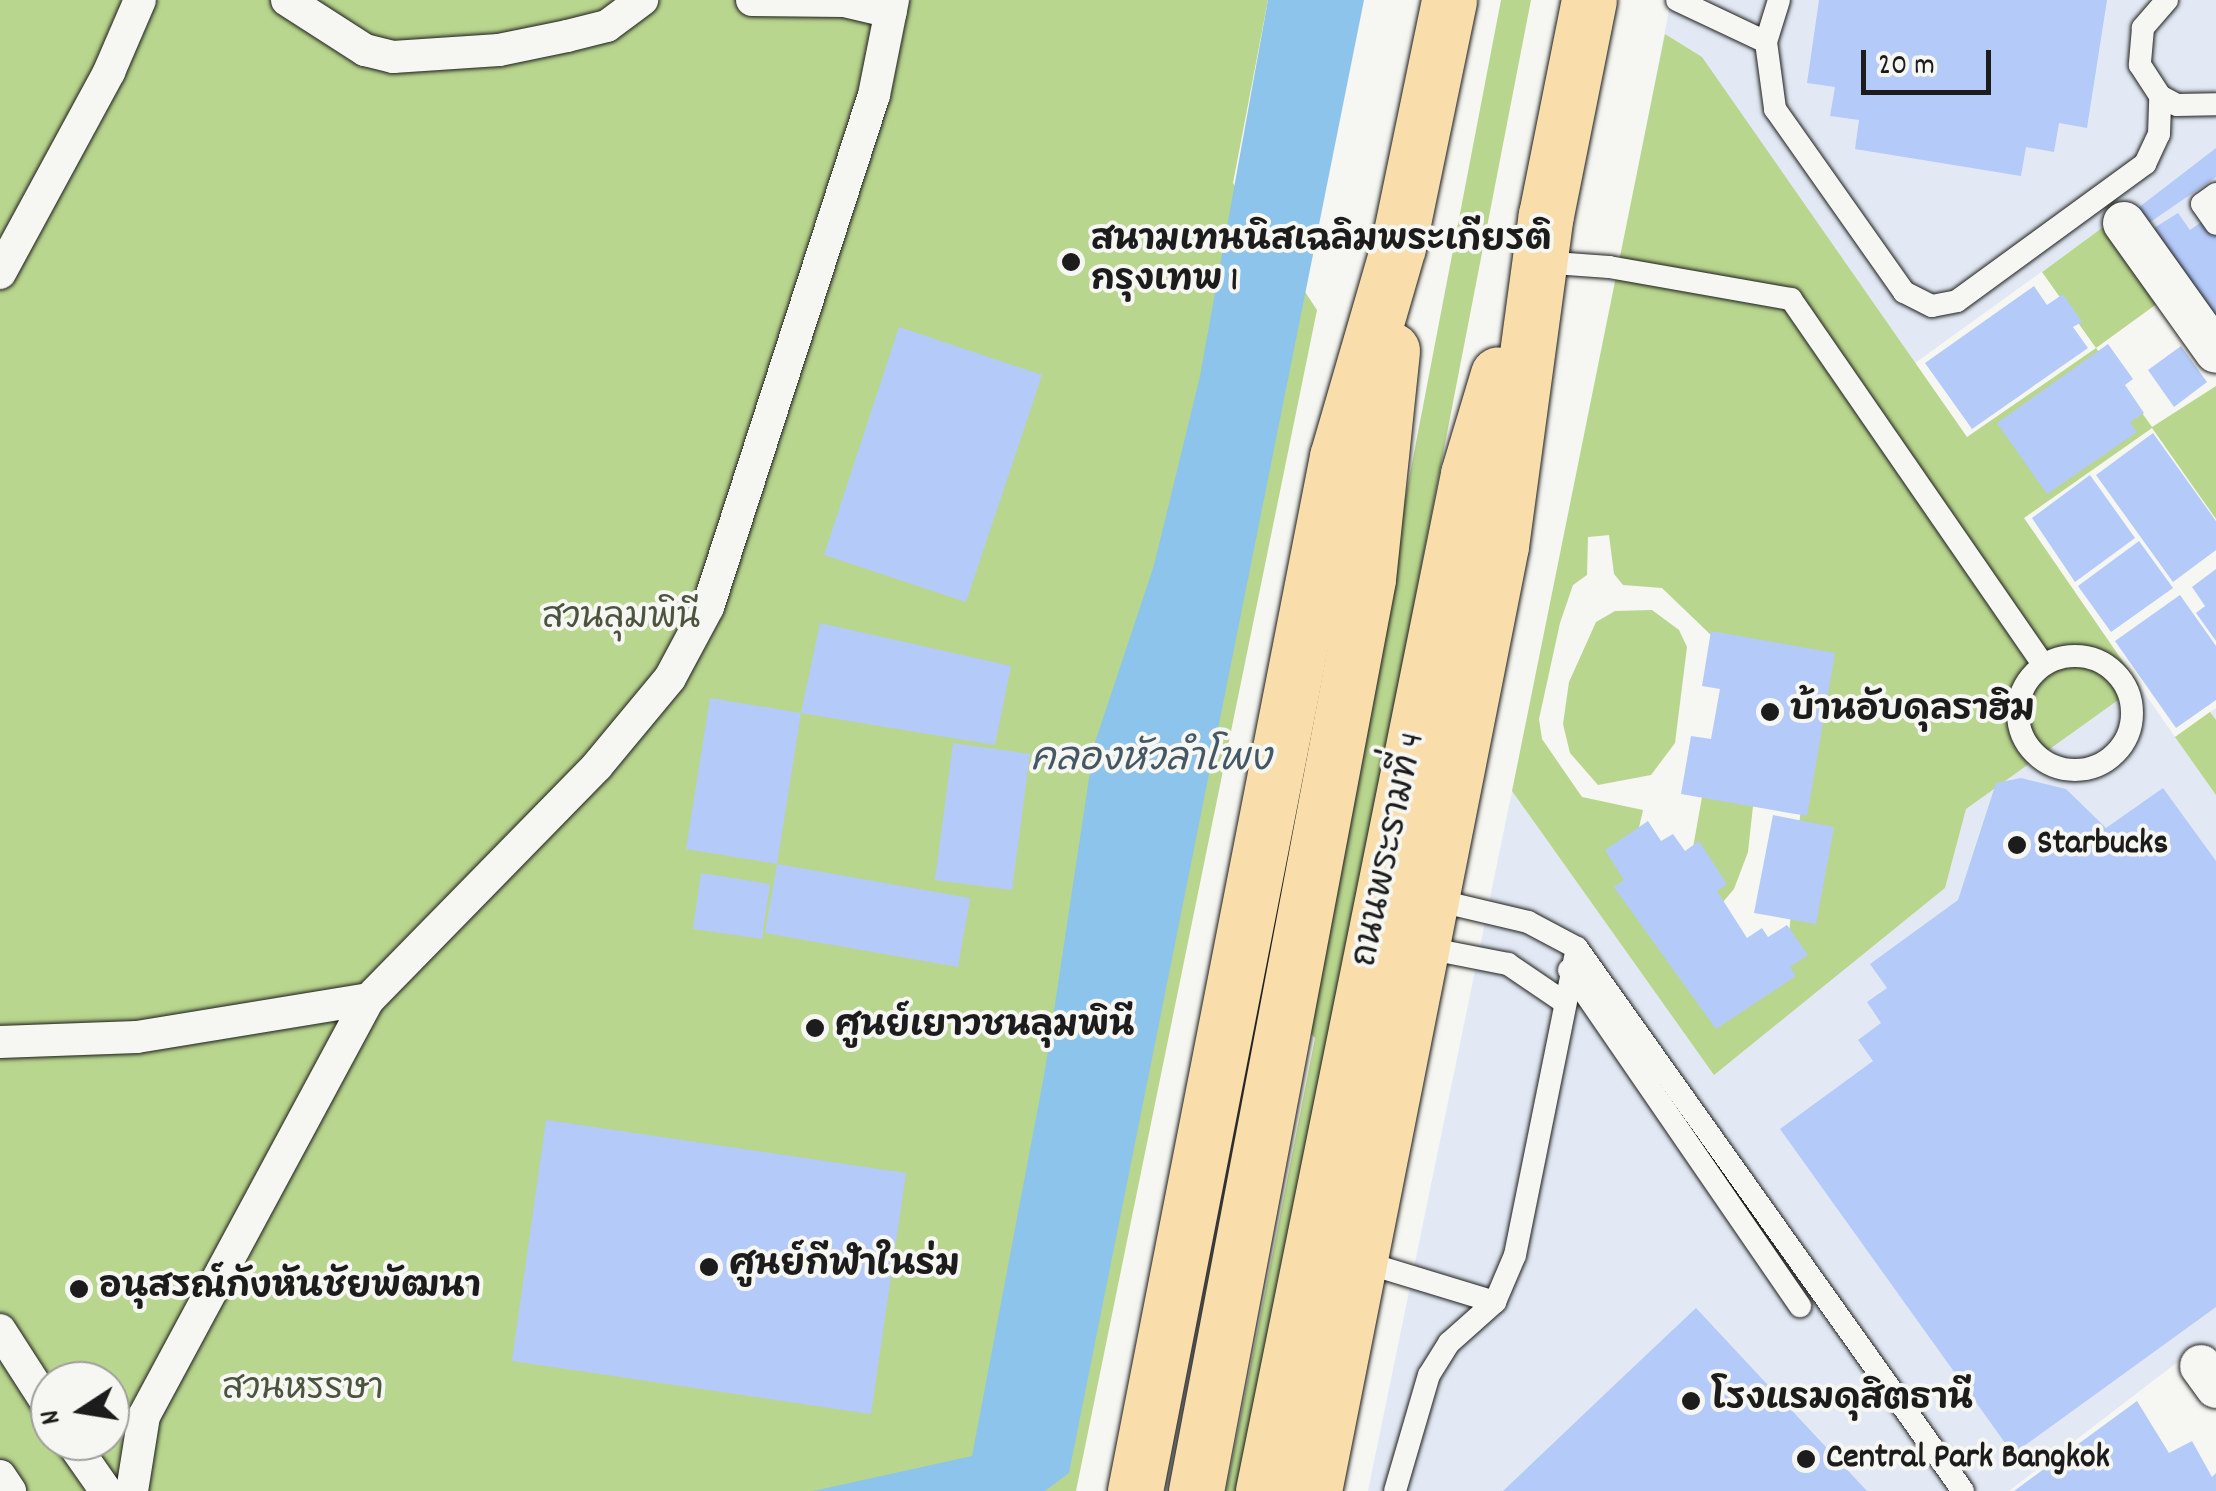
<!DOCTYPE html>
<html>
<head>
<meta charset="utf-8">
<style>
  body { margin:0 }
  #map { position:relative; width:2216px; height:1491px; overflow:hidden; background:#f6f6f2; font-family:Dekko,"Playpen Sans Thai",sans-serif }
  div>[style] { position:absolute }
  .built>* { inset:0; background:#e2e9f4 }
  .green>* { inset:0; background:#b9d68e }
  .water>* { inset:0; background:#8dc4eb }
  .building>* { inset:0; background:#b4caf9 }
  .roads { filter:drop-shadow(0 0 2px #1c1c1c) drop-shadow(0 0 2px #1c1c1c) }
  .service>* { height:22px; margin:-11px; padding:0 11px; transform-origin:11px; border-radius:11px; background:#f6f6f2 }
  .service>.ring { margin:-11px; padding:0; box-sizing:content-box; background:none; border:22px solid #f6f6f2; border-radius:50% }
  .pedestrian>* { height:32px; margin:-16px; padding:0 16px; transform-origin:16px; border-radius:16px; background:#f6f6f2 }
  .minor>* { height:42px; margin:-21px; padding:0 21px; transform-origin:21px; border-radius:21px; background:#f6f6f2 }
  .primary>* { height:55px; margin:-27.5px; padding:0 27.5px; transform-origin:27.5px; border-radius:27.5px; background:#f9deab }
  .dots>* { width:28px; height:28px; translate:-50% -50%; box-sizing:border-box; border:5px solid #f6f6f2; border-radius:50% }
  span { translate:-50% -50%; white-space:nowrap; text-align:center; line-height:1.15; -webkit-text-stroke:8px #f6f6f2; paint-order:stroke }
  .poi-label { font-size:35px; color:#1c1c1c; font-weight:700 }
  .left { translate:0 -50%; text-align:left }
  .park-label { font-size:35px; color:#4b543e }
  .street-label { font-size:35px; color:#1c1c1c }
  .water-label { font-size:38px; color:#445764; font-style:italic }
  .north { position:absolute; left:30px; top:1361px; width:100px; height:100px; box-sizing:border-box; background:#f6f6f2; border:2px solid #9f9f9c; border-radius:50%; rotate:258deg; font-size:28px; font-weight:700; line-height:40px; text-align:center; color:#1c1c1c }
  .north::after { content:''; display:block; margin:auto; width:35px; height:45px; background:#1c1c1c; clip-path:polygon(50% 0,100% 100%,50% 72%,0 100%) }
  .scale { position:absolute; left:1861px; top:50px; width:130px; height:45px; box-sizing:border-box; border:5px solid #1c1c1c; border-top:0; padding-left:12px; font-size:30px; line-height:35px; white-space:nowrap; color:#1c1c1c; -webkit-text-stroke:8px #f6f6f2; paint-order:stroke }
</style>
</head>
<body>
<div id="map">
  <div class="built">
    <i style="clip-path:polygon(1671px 0,2216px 0,2216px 329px,2130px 208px,1915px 363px,2175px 737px,2216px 708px,2216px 1346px,2175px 1364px,2009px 1491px,1368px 1491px,1512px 791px,1714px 1074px,1945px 888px,1756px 525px,1566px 538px)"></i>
  </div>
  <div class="green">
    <i style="clip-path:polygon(evenodd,0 0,1268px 0,1233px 183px,1317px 310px,1076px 1491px,0 1491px,0 0,50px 1381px,110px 1381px,110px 1441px,50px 1441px,50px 1381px)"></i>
    <i style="clip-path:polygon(1501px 0,1531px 0,1242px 1491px,1226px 1491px,1315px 1038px,1304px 1026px)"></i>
    <i style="clip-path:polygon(evenodd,1665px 34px,1702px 57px,1967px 437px,2096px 348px,2042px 272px,2106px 225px,2158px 303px,2096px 348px,2152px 427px,2216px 386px,2216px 519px,2152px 428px,2024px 518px,2139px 685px,1966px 809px,1945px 888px,1714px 1075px,1512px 791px,1665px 34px,1609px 535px,1614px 574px,1623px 585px,1662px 588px,1713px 637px,1811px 699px,1785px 977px,1627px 880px,1643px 810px,1582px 797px,1542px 739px,1539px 719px,1560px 623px,1573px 585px,1587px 575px,1588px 537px,1609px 535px)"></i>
    <i style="clip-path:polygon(1652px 610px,1679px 630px,1687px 647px,1675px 743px,1651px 775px,1598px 785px,1570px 753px,1563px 724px,1569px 682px,1596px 622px,1615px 611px)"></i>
    <i style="clip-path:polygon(2210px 712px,2216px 720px,2216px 795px,2175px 737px)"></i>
    <i style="clip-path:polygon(1702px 797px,1753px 806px,1748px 852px,1734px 889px,1717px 909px,1691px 859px)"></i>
  </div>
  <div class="water">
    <i style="clip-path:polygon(1268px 0,1364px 0,1069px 1473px,1045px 1491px,813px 1491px,972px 1456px,1045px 1070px,1094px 745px,1154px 565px,1200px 376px)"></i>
  </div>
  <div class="building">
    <i style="clip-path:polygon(1819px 0,2107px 0,2087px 128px,2059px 123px,2054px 152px,2026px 147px,2021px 176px,1855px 149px,1859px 120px,1830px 116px,1835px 87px,1807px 83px)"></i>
    <i style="clip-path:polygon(2216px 148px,2216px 177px,2149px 223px,2138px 208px)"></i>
    <i style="clip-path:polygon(2216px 212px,2216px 319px,2154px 228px,2178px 213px,2190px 230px)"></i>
    <i style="clip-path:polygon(2034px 286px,2047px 305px,2063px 294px,2082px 322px,2073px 327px,2088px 348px,1972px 429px,1925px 363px)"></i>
    <i style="clip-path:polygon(899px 327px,1042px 375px,966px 602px,824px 555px)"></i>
    <i style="clip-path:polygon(2108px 344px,2133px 379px,2125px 385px,2144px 413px,2130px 422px,2137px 432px,2047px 494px,1997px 423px)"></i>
    <i style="clip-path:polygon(2181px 346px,2207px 382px,2174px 407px,2148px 370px)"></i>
    <i style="clip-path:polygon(2153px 433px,2216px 521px,2216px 550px,2173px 582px,2096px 475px)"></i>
    <i style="clip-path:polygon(2090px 475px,2135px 538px,2075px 582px,2032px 518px)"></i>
    <i style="clip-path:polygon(2139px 541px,2173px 588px,2111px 632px,2078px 586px)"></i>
    <i style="clip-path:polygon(2216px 569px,2216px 641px,2196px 613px,2205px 606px,2192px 587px)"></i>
    <i style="clip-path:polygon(2180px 595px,2216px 646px,2216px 700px,2176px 728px,2115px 641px)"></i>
    <i style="clip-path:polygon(820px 623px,1011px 666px,995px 745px,801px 713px)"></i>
    <i style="clip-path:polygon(1711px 631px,1835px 653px,1807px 816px,1681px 794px,1691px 736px,1711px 739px,1720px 689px,1702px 686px)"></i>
    <i style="clip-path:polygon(710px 698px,801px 713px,777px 864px,686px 849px)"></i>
    <i style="clip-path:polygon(953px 743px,1030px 754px,1012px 890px,935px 880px)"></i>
    <i style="clip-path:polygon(2021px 778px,2066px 789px,2106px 828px,2163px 788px,2216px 861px,2216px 1307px,2013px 1454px,1780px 1129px,1873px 1061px,1858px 1040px,1881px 1023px,1867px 1002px,1887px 988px,1870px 964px,1958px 900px,1996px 783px)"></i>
    <i style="clip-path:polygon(1773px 815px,1834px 827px,1816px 924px,1754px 913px)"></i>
    <i style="clip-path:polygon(1648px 821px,1661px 841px,1673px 834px,1685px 851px,1699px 841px,1727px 884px,1717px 891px,1747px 938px,1762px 928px,1768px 937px,1787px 925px,1808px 955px,1790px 967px,1796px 976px,1716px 1029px,1614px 887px,1624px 880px,1605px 850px)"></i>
    <i style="clip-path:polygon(777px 864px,970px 898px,958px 967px,765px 933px)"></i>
    <i style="clip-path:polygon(701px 873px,770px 884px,762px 939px,693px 929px)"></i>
    <i style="clip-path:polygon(546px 1120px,906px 1173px,871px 1414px,512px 1361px)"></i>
    <i style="clip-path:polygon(1696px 1308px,1867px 1491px,1503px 1491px,1625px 1375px)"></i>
    <i style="clip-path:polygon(2137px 1401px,2169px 1453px,2192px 1441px,2212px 1477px,2216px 1473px,2216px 1491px,2014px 1491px)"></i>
  </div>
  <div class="roads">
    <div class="service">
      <i style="left:1677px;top:0;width:98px;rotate:25.3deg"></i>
      <i style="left:1779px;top:0;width:44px;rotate:107.2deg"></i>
      <i style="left:1766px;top:42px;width:68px;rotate:82.3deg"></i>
      <i style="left:1775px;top:109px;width:224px;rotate:54.8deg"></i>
      <i style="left:1904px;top:292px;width:31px;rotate:27deg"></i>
      <i style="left:1932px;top:306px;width:25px;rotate:-11deg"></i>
      <i style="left:1957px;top:301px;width:233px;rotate:-36.1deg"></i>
      <i style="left:2145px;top:164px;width:33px;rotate:-65deg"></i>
      <i style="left:2159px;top:134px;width:38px;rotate:-88deg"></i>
      <i style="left:2167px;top:0;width:37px;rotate:131deg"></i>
      <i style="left:2143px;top:28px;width:37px;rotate:95deg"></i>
      <i style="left:2140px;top:65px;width:37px;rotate:57deg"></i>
      <i style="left:2160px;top:96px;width:19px;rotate:28deg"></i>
      <i style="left:2177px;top:105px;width:39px;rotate:-1deg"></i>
      <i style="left:2216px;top:194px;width:17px;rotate:144deg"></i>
      <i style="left:2202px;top:204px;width:24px;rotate:55deg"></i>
      <i style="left:1540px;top:262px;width:69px;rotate:4.1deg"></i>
      <i style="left:1609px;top:267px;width:185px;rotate:10deg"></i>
      <i style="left:1791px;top:299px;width:444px;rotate:55.4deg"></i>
      <i class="ring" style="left:2018px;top:656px;width:92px;height:92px"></i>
      <i style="left:1431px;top:899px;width:100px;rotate:13.3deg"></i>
      <i style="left:1528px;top:922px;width:55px;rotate:28deg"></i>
      <i style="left:1577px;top:948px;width:666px;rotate:54.59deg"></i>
      <i style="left:1421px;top:947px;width:89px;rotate:11.1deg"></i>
      <i style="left:1508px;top:964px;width:68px;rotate:34.2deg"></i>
      <i style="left:1569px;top:970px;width:408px;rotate:55.5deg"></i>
      <i style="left:1360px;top:1261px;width:141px;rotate:16.9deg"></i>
      <i style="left:1395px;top:1491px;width:121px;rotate:-73.7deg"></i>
      <i style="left:1429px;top:1375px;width:38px;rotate:-58deg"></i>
      <i style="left:1449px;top:1343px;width:62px;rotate:-41.7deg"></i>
      <i style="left:1495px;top:1302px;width:51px;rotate:-66.9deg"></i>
      <i style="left:1515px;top:1255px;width:313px;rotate:-78.6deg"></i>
    </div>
    <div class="pedestrian">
      <i style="left:287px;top:0;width:93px;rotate:32.7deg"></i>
      <i style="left:365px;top:50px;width:29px;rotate:14deg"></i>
      <i style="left:393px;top:57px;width:106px;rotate:-3.8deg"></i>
      <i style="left:499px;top:50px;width:69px;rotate:-11.6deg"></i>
      <i style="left:567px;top:36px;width:41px;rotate:-14deg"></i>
      <i style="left:607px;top:26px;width:44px;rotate:-36.6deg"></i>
      <i style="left:752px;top:0;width:92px;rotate:0.6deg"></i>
      <i style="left:844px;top:1px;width:48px;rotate:13.2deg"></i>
      <i style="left:0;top:273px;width:229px;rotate:-61.5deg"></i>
      <i style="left:109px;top:72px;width:78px;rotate:-66.7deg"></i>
      <i style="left:0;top:1042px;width:137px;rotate:-2.1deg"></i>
      <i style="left:137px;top:1037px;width:235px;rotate:-9.3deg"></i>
      <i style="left:0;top:1330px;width:93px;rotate:57.3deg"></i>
      <i style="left:71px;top:1441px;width:61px;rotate:55deg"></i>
      <i style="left:0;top:1476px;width:18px;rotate:56deg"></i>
      <i style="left:132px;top:1491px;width:76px;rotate:-80.9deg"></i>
      <i style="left:144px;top:1416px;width:474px;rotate:-61.7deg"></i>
      <i style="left:369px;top:999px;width:326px;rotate:-45.6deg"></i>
      <i style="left:597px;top:766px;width:114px;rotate:-50.3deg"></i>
      <i style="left:670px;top:678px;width:81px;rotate:-61.8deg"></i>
      <i style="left:708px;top:607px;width:538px;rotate:-72.04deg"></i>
      <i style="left:874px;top:95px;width:97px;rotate:-78.7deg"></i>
    </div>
    <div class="minor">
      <i style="left:2124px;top:223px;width:158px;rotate:54.5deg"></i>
      <i style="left:2201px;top:1366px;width:26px;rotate:54deg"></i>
    </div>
    <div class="primary">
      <i style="left:1135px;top:1491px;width:1054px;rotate:-78.95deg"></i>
      <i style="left:1337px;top:457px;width:219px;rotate:-73.8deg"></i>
      <i style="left:1398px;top:247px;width:252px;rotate:-78.3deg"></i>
      <i style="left:1196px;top:1491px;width:928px;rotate:-79.32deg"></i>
      <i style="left:1368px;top:579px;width:230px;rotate:-84deg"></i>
      <i style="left:1263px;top:1491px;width:1037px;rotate:-78.6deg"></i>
      <i style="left:1468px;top:474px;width:104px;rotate:-73.3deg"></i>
      <i style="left:1314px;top:1491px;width:963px;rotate:-78.81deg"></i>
      <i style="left:1501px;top:546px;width:334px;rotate:-82.3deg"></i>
      <i style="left:1546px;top:215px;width:219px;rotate:-78.7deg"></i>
    </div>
  </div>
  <div class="dots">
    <i style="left:1071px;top:262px;background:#1c1c1c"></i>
    <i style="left:1770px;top:712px;background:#1c1c1c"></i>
    <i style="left:2017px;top:845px;background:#1c1c1c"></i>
    <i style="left:815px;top:1028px;background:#1c1c1c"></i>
    <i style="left:709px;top:1267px;background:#1c1c1c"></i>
    <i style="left:79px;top:1289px;background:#1c1c1c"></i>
    <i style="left:1691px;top:1401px;background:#1c1c1c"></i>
    <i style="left:1806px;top:1459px;background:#1c1c1c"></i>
  </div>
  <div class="poi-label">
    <span class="left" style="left:1091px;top:262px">สนามเทนนิสเฉลิมพระเกียรติ<br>กรุงเทพ 1</span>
    <span class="left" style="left:1790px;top:712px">บ้านอับดุลราฮิม</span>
    <span class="left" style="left:2037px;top:845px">Starbucks</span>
    <span class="left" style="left:835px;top:1028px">ศูนย์เยาวชนลุมพินี</span>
    <span class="left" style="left:729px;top:1267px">ศูนย์กีฬาในร่ม</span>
    <span class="left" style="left:99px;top:1289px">อนุสรณ์กังหันชัยพัฒนา</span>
    <span class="left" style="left:1711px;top:1401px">โรงแรมดุสิตธานี</span>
    <span class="left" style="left:1826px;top:1459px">Central Park Bangkok</span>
  </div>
  <div class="park-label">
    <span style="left:621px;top:620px">สวนลุมพินี</span>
    <span style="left:303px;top:1391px">สวนหรรษา</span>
  </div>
  <div class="street-label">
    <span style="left:1391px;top:850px;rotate:-78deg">ถนนพระรามที่ 4</span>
  </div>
  <div class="water-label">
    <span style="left:1151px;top:762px">คลองหัวลำโพง</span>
  </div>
  <div class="north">N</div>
  <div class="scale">20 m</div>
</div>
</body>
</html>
